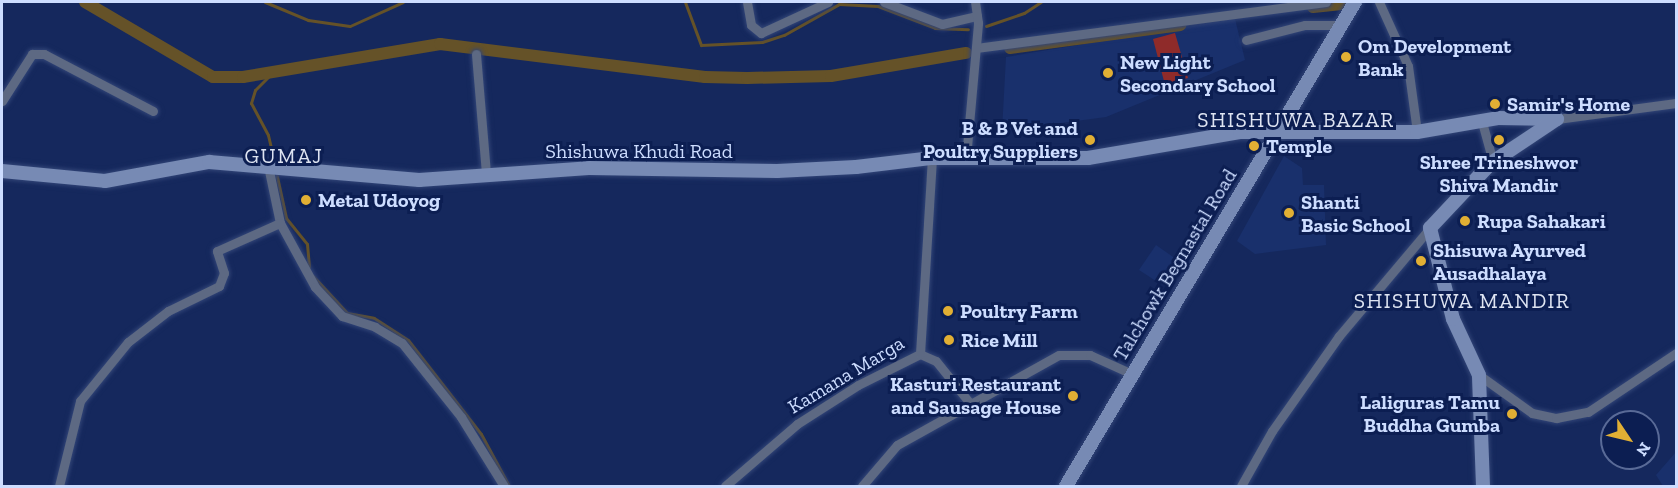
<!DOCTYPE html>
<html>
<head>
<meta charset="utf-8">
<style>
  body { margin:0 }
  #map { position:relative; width:1678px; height:488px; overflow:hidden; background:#15285d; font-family:"Zilla Slab",serif }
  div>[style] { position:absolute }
  .built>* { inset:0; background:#19306c }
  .green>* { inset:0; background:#8f2b2a }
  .stream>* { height:3px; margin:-1.5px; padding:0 1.5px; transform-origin:1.5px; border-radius:1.5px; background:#655228 }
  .canal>* { height:12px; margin:-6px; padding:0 6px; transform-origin:6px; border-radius:6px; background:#655228 }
  .roads { filter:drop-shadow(0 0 2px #324577) drop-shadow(0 0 2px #324577) }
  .minor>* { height:9px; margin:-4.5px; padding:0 4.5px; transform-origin:4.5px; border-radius:4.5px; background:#5d6983 }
  .secondary>* { height:14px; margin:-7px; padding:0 7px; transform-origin:7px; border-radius:7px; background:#778ab4 }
  .dots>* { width:16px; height:16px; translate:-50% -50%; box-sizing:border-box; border:3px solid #0c1e52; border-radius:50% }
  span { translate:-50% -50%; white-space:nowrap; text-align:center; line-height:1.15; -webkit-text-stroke:6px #0c1e52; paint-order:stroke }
  .poi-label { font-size:20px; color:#cdddff; font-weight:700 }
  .left { translate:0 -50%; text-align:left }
  .right { translate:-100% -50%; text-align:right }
  .street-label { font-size:20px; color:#cdddff }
  .neighbourhood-label { font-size:21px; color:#dee4f2; letter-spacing:1.5px }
  .frame { position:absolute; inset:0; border:3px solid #cdddff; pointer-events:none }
  .north { position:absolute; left:1600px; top:410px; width:60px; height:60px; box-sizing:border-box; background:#0c1e52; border:2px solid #596a97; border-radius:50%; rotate:125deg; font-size:16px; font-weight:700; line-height:24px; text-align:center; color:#cdddff }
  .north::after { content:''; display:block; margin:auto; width:21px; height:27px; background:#e1af34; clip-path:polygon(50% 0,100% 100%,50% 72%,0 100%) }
</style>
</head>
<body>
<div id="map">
  <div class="built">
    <i style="clip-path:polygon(1235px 19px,1245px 60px,1106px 117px,1002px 131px,1006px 57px)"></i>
    <i style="clip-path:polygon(1284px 156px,1302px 168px,1303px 185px,1324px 185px,1326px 245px,1255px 254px,1237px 241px)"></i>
    <i style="clip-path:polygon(1156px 245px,1176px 259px,1159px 283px,1139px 270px)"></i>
    <i style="clip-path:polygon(1676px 452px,1676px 486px,1663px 486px,1656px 475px)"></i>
  </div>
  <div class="green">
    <i style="clip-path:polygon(1175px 33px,1188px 78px,1165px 85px,1153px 39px)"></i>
  </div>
  <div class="stream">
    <i style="left:265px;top:2px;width:47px;rotate:22.7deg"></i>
    <i style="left:308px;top:20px;width:42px;rotate:8.1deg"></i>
    <i style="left:350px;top:26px;width:58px;rotate:-24.4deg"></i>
    <i style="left:685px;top:2px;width:46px;rotate:69.6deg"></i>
    <i style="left:701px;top:45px;width:61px;rotate:-2.8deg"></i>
    <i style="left:762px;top:42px;width:23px;rotate:-18deg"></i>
    <i style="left:784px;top:35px;width:63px;rotate:-29.4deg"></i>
    <i style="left:839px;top:4px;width:39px;rotate:3deg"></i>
    <i style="left:878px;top:6px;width:61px;rotate:21.1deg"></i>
    <i style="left:935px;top:28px;width:33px;rotate:2deg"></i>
    <i style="left:986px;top:26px;width:40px;rotate:-18.9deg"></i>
    <i style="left:1024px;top:13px;width:20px;rotate:-33deg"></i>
    <i style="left:272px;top:73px;width:24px;rotate:135deg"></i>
    <i style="left:255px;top:90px;width:14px;rotate:107deg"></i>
    <i style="left:251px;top:103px;width:36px;rotate:62deg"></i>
    <i style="left:268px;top:135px;width:23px;rotate:77deg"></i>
    <i style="left:276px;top:172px;width:47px;rotate:77.7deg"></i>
    <i style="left:286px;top:218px;width:33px;rotate:51deg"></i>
    <i style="left:307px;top:244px;width:23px;rotate:85deg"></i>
    <i style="left:313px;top:276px;width:50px;rotate:47.4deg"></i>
    <i style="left:347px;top:313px;width:27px;rotate:10deg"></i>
    <i style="left:374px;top:318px;width:40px;rotate:32.9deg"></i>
    <i style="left:408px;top:340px;width:119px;rotate:52.2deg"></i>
    <i style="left:481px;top:434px;width:59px;rotate:61.7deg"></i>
  </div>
  <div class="canal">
    <i style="left:85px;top:2px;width:148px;rotate:30.4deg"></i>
    <i style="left:213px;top:77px;width:30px"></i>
    <i style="left:243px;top:77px;width:200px;rotate:-9.5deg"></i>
    <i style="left:440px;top:44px;width:267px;rotate:7.1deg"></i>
    <i style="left:705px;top:77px;width:42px;rotate:1.4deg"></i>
    <i style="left:747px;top:78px;width:84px;rotate:-1.4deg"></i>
    <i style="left:831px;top:76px;width:137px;rotate:-9.7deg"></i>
    <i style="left:1313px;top:7px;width:29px;rotate:-6deg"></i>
    <i style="left:1010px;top:48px;width:172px;rotate:-7.7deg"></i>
  </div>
  <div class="roads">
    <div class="minor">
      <i style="left:747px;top:2px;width:23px;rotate:80deg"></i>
      <i style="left:751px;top:25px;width:13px;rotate:39deg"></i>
      <i style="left:761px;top:33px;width:74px;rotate:-24.8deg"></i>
      <i style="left:884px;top:2px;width:62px;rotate:20.8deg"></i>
      <i style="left:942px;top:24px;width:36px;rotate:-13deg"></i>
      <i style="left:1379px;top:2px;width:70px;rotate:65.6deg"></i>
      <i style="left:1408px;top:66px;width:67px;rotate:82.2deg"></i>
      <i style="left:1246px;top:40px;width:61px;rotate:-14.3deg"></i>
      <i style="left:1305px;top:25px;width:37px"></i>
      <i style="left:976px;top:48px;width:353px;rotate:-7.5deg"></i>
      <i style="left:476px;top:54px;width:119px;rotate:85.2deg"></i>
      <i style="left:2px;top:101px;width:56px;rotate:-57.4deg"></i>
      <i style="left:32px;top:54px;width:12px"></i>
      <i style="left:44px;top:54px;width:123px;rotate:27.6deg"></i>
      <i style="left:1557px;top:119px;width:120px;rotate:-7.7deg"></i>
      <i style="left:1482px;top:122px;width:41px;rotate:74.6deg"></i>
      <i style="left:966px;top:158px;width:136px;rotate:-84.9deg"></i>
      <i style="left:978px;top:23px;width:21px;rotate:-98deg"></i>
      <i style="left:268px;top:166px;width:58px;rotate:78.1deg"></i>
      <i style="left:280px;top:223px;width:73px;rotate:61.3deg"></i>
      <i style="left:315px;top:287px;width:40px;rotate:47deg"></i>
      <i style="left:342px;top:316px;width:35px;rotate:18deg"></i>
      <i style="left:375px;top:327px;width:31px;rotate:31deg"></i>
      <i style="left:402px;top:343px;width:95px;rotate:51.4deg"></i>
      <i style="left:461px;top:417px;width:81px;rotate:58.1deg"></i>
      <i style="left:920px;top:354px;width:17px;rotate:24deg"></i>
      <i style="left:936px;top:361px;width:53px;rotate:51.2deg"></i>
      <i style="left:1479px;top:375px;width:65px;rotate:35.6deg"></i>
      <i style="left:1532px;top:413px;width:25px;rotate:12deg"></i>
      <i style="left:1556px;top:418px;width:33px;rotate:-11deg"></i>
      <i style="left:1588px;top:412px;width:106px;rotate:-33.8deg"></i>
      <i style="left:59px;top:486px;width:88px;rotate:-76.1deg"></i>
      <i style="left:80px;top:401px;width:76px;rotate:-50.9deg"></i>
      <i style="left:128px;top:342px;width:51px;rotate:-37.8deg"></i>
      <i style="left:168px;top:311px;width:57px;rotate:-26.1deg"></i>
      <i style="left:219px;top:286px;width:14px;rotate:-69deg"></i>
      <i style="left:224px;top:273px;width:23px;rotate:-108deg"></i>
      <i style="left:217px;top:251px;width:69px;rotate:-24deg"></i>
      <i style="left:725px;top:486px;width:95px;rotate:-40.7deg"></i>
      <i style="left:797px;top:424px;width:72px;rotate:-32.6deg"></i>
      <i style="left:858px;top:385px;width:69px;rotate:-26.6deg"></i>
      <i style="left:920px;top:354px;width:196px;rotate:-86.5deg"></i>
      <i style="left:862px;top:486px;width:54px;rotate:-49.5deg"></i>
      <i style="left:897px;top:445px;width:185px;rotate:-29.1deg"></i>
      <i style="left:1059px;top:355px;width:31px"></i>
      <i style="left:1090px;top:355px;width:46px;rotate:24.3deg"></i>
      <i style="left:1241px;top:486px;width:63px;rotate:-60.6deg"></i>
      <i style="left:1272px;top:431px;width:116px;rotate:-54.8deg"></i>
      <i style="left:1339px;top:336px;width:141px;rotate:-49.9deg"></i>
    </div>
    <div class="secondary">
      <i style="left:2px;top:171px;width:103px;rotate:5.5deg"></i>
      <i style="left:105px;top:181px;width:106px;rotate:-10.4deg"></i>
      <i style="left:209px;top:162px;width:211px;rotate:4.9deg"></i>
      <i style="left:419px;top:180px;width:170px;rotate:-4deg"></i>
      <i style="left:589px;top:168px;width:188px;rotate:0.9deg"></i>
      <i style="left:777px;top:171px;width:79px;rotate:-2.9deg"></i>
      <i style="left:856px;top:167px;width:77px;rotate:-6.8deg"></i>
      <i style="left:932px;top:158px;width:156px"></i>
      <i style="left:1088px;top:158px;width:154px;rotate:-9.7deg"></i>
      <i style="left:1240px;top:132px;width:177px"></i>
      <i style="left:1417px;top:132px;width:82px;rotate:-9.8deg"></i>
      <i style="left:1498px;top:118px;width:59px;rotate:1deg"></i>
      <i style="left:1066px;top:486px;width:564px;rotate:-59.16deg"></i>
      <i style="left:1483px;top:486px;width:111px;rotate:-92.1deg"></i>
      <i style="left:1479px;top:375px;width:62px;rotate:-114.9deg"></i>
      <i style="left:1453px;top:319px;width:94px;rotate:-104.2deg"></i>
      <i style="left:1430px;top:228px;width:89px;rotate:-46.8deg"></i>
      <i style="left:1491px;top:163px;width:79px;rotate:-33.7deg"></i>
    </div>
  </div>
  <div class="dots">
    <i style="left:1346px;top:57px;background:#e1af34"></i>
    <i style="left:1108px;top:73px;background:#e1af34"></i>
    <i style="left:1495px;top:104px;background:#e1af34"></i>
    <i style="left:1090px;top:140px;background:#e1af34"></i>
    <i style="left:1499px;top:140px;background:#e1af34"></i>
    <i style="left:1254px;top:146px;background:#e1af34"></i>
    <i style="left:306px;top:200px;background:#e1af34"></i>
    <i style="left:1289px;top:213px;background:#e1af34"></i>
    <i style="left:1465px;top:221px;background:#e1af34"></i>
    <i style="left:1421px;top:261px;background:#e1af34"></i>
    <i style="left:948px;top:311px;background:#e1af34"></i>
    <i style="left:949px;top:340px;background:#e1af34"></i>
    <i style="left:1073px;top:396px;background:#e1af34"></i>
    <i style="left:1512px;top:414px;background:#e1af34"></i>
  </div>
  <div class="poi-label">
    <span class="left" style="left:1358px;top:58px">Om Development<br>Bank</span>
    <span class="left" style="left:1120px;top:74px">New Light<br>Secondary School</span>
    <span class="left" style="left:1507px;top:104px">Samir's Home</span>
    <span class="right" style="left:1078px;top:140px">B &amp; B Vet and<br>Poultry Suppliers</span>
    <span class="left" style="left:1266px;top:146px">Temple</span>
    <span style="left:1499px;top:174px">Shree Trineshwor<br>Shiva Mandir</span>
    <span class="left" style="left:318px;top:200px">Metal Udoyog</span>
    <span class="left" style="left:1301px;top:214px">Shanti<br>Basic School</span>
    <span class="left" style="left:1477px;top:221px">Rupa Sahakari</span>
    <span class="left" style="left:1433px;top:262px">Shisuwa Ayurved<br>Ausadhalaya</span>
    <span class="left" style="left:960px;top:311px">Poultry Farm</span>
    <span class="left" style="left:961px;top:340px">Rice Mill</span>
    <span class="right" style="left:1061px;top:396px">Kasturi Restaurant<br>and Sausage House</span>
    <span class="right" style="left:1500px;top:414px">Laliguras Tamu<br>Buddha Gumba</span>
  </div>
  <div class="street-label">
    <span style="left:639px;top:151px">Shishuwa Khudi Road</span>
    <span style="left:1175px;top:265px;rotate:-59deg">Talchowk Begnastal Road</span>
    <span style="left:846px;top:375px;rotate:-31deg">Kamana Marga</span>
  </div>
  <div class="neighbourhood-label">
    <span style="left:1296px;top:120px">SHISHUWA BAZAR</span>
    <span style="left:284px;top:156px">GUMAJ</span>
    <span style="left:1462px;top:301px">SHISHUWA MANDIR</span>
  </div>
  <div class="frame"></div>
  <div class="north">N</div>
</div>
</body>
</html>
